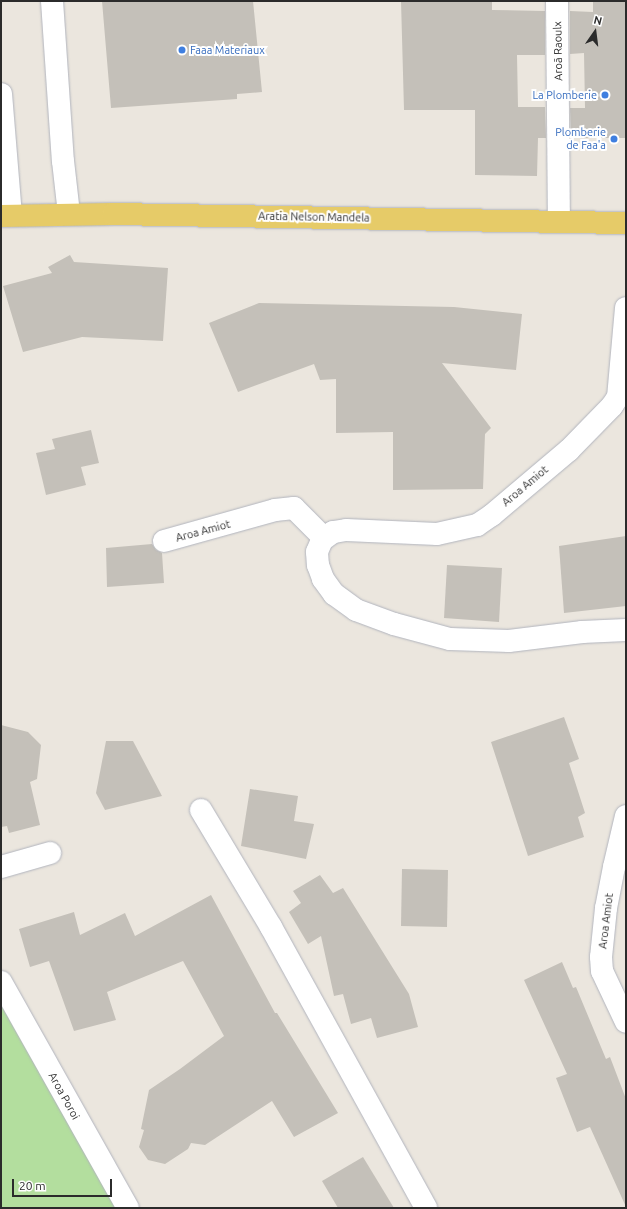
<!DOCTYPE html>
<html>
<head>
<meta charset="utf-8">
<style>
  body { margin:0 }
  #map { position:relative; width:627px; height:1209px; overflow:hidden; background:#ebe6de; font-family:Ubuntu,sans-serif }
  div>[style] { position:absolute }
  .green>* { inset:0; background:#b3de9e }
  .building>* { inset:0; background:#c4c0b9 }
  .roads { filter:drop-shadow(0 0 1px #b1b4bd) drop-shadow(0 0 1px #b1b4bd) }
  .minor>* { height:22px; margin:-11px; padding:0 11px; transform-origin:11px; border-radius:11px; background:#fff }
  .major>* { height:22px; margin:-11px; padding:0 11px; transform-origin:11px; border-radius:11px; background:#e6cb68 }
  .dots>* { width:11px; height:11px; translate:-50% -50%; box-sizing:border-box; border:2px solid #fff; border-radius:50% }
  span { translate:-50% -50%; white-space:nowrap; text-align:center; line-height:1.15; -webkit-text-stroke:4px #fff; paint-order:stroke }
  .shop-label { font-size:11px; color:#366cbe }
  .left { translate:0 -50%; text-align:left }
  .right { translate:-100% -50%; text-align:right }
  .street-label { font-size:11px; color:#2b2b2b }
  .frame { position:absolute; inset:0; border:2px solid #2b2b2b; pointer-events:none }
  .north { position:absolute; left:575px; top:12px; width:40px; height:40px; -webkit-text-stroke:3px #fff; paint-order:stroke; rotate:14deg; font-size:11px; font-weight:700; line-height:16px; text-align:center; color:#2b2b2b }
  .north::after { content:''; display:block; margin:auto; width:14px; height:18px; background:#2b2b2b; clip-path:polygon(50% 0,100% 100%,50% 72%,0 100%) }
  .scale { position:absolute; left:12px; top:1179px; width:100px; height:18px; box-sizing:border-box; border:2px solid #2b2b2b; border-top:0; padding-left:5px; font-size:12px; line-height:14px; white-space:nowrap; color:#2b2b2b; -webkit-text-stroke:3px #fff; paint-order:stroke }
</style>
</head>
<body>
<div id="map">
  <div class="green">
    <i style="clip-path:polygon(1px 1005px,65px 1118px,116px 1208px,1px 1208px)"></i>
  </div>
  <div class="building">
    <i style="clip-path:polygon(102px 1px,253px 1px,262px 92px,237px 94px,237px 99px,111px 108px)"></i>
    <i style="clip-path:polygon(401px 1px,492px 1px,492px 10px,545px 11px,545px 55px,517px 55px,518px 107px,545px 107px,546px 138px,538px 138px,537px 176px,475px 175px,475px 110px,404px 110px)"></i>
    <i style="clip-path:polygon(593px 1px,626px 1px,626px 138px,571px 138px,570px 108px,585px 108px,584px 53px,570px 54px,570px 11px,593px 12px)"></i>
    <i style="clip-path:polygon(70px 255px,74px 262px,168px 268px,163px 341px,82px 337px,23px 352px,3px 286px,52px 273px,48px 267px)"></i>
    <i style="clip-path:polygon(259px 303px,454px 307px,522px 314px,516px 370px,442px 363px,491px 428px,485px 434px,483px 489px,393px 490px,393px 432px,336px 433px,336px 379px,320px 380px,314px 364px,238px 392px,209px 323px)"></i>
    <i style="clip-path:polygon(91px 430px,99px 463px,81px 467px,86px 485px,46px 495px,36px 453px,55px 449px,52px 439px)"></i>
    <i style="clip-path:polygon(626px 536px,626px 606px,564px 613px,559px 546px)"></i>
    <i style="clip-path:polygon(152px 544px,156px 550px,162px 553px,164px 583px,107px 587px,106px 548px)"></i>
    <i style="clip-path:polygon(447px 565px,502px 568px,499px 622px,444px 618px)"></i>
    <i style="clip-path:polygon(564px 717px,579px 759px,569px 763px,585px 813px,578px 817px,584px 837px,528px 856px,491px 742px)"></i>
    <i style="clip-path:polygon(1px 725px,28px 732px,41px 745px,37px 779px,30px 782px,40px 825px,9px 833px,7px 826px,1px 827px)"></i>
    <i style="clip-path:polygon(106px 741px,133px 741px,162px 796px,105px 810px,96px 793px)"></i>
    <i style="clip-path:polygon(250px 789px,298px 796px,294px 821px,314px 824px,306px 859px,241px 846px)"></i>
    <i style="clip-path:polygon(402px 869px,448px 870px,447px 927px,401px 926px)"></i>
    <i style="clip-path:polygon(320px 875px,333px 893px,343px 888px,409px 994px,418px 1027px,377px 1038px,371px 1018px,351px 1024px,343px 994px,334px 996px,321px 936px,308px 944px,289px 912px,301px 903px,293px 891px)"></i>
    <i style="clip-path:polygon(211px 895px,275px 1013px,277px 1013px,338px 1113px,294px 1137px,272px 1101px,205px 1145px,191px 1143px,188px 1149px,165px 1164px,148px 1160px,139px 1147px,144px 1130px,141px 1129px,149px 1090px,180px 1069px,224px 1036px,183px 961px,107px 992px,116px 1020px,74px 1031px,49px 961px,30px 967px,19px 929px,74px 912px,80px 935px,125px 913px,135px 936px)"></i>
    <i style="clip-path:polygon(562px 962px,573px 988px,576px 987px,606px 1059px,610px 1057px,626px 1099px,626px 1207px,590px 1127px,577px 1132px,556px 1078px,567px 1074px,524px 980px)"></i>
    <i style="clip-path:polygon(363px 1157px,394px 1208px,338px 1208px,322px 1181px)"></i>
  </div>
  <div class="roads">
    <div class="minor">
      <i style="left:52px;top:1px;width:160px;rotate:86.1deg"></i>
      <i style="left:63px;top:161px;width:53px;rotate:83.5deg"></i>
      <i style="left:557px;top:1px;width:220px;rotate:89.5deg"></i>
      <i style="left:1px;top:94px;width:121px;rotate:85.3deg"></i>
      <i style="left:626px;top:308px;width:89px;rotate:95.1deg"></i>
      <i style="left:618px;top:397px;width:11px;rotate:124deg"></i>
      <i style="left:612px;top:406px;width:62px;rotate:134.3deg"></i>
      <i style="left:569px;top:450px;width:101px;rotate:139.8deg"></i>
      <i style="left:492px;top:515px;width:18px;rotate:146deg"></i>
      <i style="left:477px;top:525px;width:41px;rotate:167.3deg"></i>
      <i style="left:437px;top:534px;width:91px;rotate:-177.5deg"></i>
      <i style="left:346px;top:530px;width:13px;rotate:171deg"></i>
      <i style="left:333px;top:532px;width:14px;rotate:144deg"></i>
      <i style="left:322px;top:540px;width:13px;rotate:113deg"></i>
      <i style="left:317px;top:552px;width:13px;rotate:86deg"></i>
      <i style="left:318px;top:565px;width:15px;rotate:70deg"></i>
      <i style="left:323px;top:579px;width:19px;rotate:54deg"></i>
      <i style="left:334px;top:594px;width:27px;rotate:36deg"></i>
      <i style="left:356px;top:610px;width:40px;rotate:20.2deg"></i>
      <i style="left:394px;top:624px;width:58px;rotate:15deg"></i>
      <i style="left:450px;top:639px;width:59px;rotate:1.9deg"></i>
      <i style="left:509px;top:641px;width:74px;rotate:-7deg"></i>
      <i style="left:582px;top:632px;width:44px;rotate:-2.6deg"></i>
      <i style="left:164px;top:541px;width:115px;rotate:-15.6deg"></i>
      <i style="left:275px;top:510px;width:19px;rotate:-6deg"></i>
      <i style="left:294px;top:508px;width:42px;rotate:45deg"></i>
      <i style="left:201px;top:810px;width:136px;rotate:59.1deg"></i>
      <i style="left:271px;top:927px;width:321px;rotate:61.1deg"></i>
      <i style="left:626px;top:816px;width:52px;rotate:103.2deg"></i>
      <i style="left:614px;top:867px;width:42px;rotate:101deg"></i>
      <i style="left:606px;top:908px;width:49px;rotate:95.8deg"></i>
      <i style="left:601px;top:957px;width:14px;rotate:86deg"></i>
      <i style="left:602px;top:971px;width:56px;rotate:64.8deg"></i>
      <i style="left:1px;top:867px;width:51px;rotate:-15.9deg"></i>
      <i style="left:1px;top:982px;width:259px;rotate:60.7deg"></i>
    </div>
    <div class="major">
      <i style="left:1px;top:216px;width:112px;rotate:-1deg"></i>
      <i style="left:113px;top:214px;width:513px;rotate:1.01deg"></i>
    </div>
  </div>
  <div class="dots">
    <i style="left:182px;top:50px;background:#3f7fe0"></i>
    <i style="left:605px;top:95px;background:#3f7fe0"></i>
    <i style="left:614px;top:139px;background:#3f7fe0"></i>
  </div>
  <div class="shop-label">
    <span class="left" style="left:190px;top:50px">Faaa Materiaux</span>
    <span class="right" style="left:597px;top:95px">La Plomberie</span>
    <span class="right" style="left:606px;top:139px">Plomberie<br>de Faa'a</span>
  </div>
  <div class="street-label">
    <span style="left:558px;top:51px;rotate:-91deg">Aroā Raoulx</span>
    <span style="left:314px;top:217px;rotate:1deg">Aratia Nelson Mandela</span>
    <span style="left:525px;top:486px;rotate:-40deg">Aroa Amiot</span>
    <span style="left:203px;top:531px;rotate:-15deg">Aroa Amiot</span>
    <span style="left:606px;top:921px;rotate:-83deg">Aroa Amiot</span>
    <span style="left:64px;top:1096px;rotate:61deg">Aroa Poroi</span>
  </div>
  <div class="frame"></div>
  <div class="north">N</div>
  <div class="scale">20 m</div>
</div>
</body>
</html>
